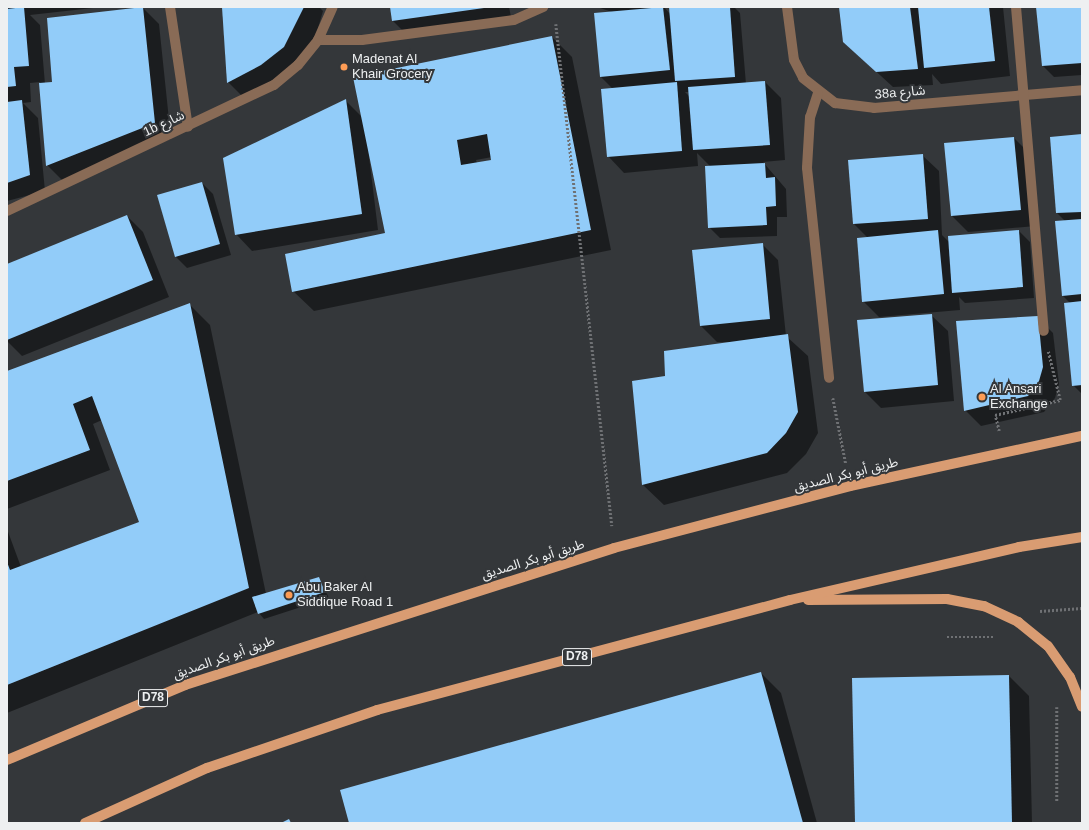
<!DOCTYPE html>
<html>
<head>
<meta charset="utf-8">
<style>
  body { margin:0 }
  #map { position:relative; width:1089px; height:830px; overflow:hidden; background:#34373a; font-family:Arial,"Noto Sans Arabic",sans-serif }
  div>[style] { position:absolute }
  .shadow>* { inset:0; background:#0007 }
  .building>* { inset:0; background:#92ccf9 }
  .path>* { height:2.5px; margin-top:-1.25px; transform-origin:0; background:repeating-linear-gradient(90deg,#6f7174 0 2px,transparent 0 4px) }
  .minor>* { height:10px; margin:-5px; padding:0 5px; transform-origin:5px; border-radius:5px; background:#896b56 }
  .major>* { height:10px; margin:-5px; padding:0 5px; transform-origin:5px; border-radius:5px; background:#d99c72 }
  .dots>* { width:11px; height:11px; translate:-50% -50%; box-sizing:border-box; border:2px solid #34373a; border-radius:50% }
  span { translate:-50% -50%; white-space:nowrap; text-align:center; line-height:1.15; -webkit-text-stroke:4px #34373a; paint-order:stroke }
  .shield-label span { padding:1px 3px; background:#34373a; border:1px solid; border-radius:3px; -webkit-text-stroke-width:0 }
  .shield-label { font-size:12px; color:#eef0f1; font-weight:700 }
  .poi-label { font-size:13px; color:#eef0f1 }
  .left { translate:0 -50%; text-align:left }
  .street-label { font-size:13px; color:#eef0f1 }
  .frame { position:absolute; inset:0; border:8px solid #eef0f1; pointer-events:none }
</style>
</head>
<body>
<div id="map">
  <div class="shadow">
    <i style="clip-path:polygon(7px 7px,102px 7px,30px 15px,40px 25px,45px 84px,53px 83px,143px 8px,159px 24px,171px 139px,63px 181px,47px 165px,40px 82px,30px 83px,31px 102px,23px 103px,38px 118px,45px 191px,7px 201px)"></i>
    <i style="clip-path:polygon(223px 7px,319px 7px,323px 11px,316px 35px,300px 63px,244px 98px,228px 82px)"></i>
    <i style="clip-path:polygon(391px 7px,509px 7px,512px 22px,409px 37px,393px 21px)"></i>
    <i style="clip-path:polygon(evenodd,597px 7px,734px 7px,740px 13px,746px 84px,765px 82px,781px 98px,785px 160px,763px 162px,786px 189px,787px 217px,777px 217px,777px 236px,720px 238px,709px 227px,711px 167px,697px 153px,698px 166px,624px 173px,608px 156px,613px 89px,601px 77px,612px 12px,597px 7px,664px 7px,670px 7px,670px 14px,664px 7px,597px 7px,685px 92px,689px 92px,690px 97px,685px 92px)"></i>
    <i style="clip-path:polygon(840px 7px,1003px 7px,1010px 76px,941px 84px,932px 74px,933px 85px,893px 87px,844px 42px)"></i>
    <i style="clip-path:polygon(1037px 7px,1082px 7px,1082px 75px,1054px 77px,1043px 66px)"></i>
    <i style="clip-path:polygon(evenodd,552px 37px,572px 57px,611px 250px,314px 311px,293px 291px,386px 234px,367px 140px,378px 230px,252px 251px,236px 234px,345px 100px,362px 117px,552px 37px,492px 157px,492px 160px,477px 163px,476px 160px,492px 157px)"></i>
    <i style="clip-path:polygon(1082px 135px,1082px 394px,1073px 385px,1071px 304px,1063px 296px,1065px 221px,1057px 213px,1052px 138px)"></i>
    <i style="clip-path:polygon(1014px 138px,1030px 154px,1036px 226px,968px 232px,952px 216px)"></i>
    <i style="clip-path:polygon(922px 155px,939px 171px,942px 235px,950px 243px,1019px 231px,1030px 242px,1034px 298px,965px 303px,959px 297px,960px 310px,879px 317px,863px 301px,868px 238px,854px 224px)"></i>
    <i style="clip-path:polygon(202px 183px,213px 194px,231px 255px,187px 268px,176px 257px)"></i>
    <i style="clip-path:polygon(127px 216px,143px 232px,169px 297px,22px 356px,7px 341px,7px 265px)"></i>
    <i style="clip-path:polygon(762px 244px,778px 260px,786px 336px,808px 356px,818px 433px,806px 454px,787px 473px,664px 505px,643px 485px,633px 382px,666px 377px,740px 342px,717px 342px,701px 326px,693px 251px)"></i>
    <i style="clip-path:polygon(189px 304px,210px 325px,266px 594px,319px 578px,329px 598px,264px 619px,258px 612px,7px 713px,7px 529px,21px 567px,140px 522px,102px 420px,93px 424px,110px 470px,7px 509px,7px 372px)"></i>
    <i style="clip-path:polygon(931px 315px,948px 331px,954px 401px,881px 408px,865px 392px)"></i>
    <i style="clip-path:polygon(1037px 317px,1053px 333px,1059px 384px,1055px 398px,1044px 412px,981px 426px,965px 410px)"></i>
    <i style="clip-path:polygon(761px 673px,781px 693px,817px 823px,350px 823px)"></i>
    <i style="clip-path:polygon(1009px 676px,1029px 696px,1032px 823px,856px 823px)"></i>
  </div>
  <div class="building">
    <i style="clip-path:polygon(24px 7px,29px 66px,14px 67px,16px 86px,7px 87px,7px 9px)"></i>
    <i style="clip-path:polygon(143px 7px,155px 123px,46px 166px,39px 83px,52px 82px,47px 18px)"></i>
    <i style="clip-path:polygon(222px 7px,304px 7px,284px 47px,261px 65px,227px 83px)"></i>
    <i style="clip-path:polygon(390px 7px,484px 7px,484px 8px,392px 21px)"></i>
    <i style="clip-path:polygon(663px 7px,670px 70px,600px 77px,594px 13px)"></i>
    <i style="clip-path:polygon(669px 7px,730px 7px,735px 77px,675px 81px)"></i>
    <i style="clip-path:polygon(839px 7px,910px 7px,918px 69px,876px 72px,843px 42px)"></i>
    <i style="clip-path:polygon(918px 7px,989px 7px,995px 61px,924px 68px)"></i>
    <i style="clip-path:polygon(1036px 7px,1082px 7px,1082px 63px,1042px 66px)"></i>
    <i style="clip-path:polygon(evenodd,552px 36px,591px 230px,292px 292px,285px 254px,385px 233px,353px 77px,552px 36px,487px 134px,491px 160px,461px 165px,457px 140px,487px 134px)"></i>
    <i style="clip-path:polygon(765px 81px,770px 145px,693px 150px,688px 87px)"></i>
    <i style="clip-path:polygon(677px 82px,682px 151px,607px 157px,601px 89px)"></i>
    <i style="clip-path:polygon(346px 99px,362px 214px,235px 235px,223px 158px)"></i>
    <i style="clip-path:polygon(22px 100px,30px 175px,7px 183px,7px 102px)"></i>
    <i style="clip-path:polygon(1082px 134px,1082px 212px,1056px 213px,1050px 137px)"></i>
    <i style="clip-path:polygon(1014px 137px,1021px 210px,951px 216px,944px 143px)"></i>
    <i style="clip-path:polygon(923px 154px,928px 219px,853px 224px,848px 160px)"></i>
    <i style="clip-path:polygon(765px 163px,766px 178px,775px 177px,776px 206px,766px 207px,767px 225px,708px 228px,705px 166px)"></i>
    <i style="clip-path:polygon(202px 182px,220px 244px,175px 257px,157px 195px)"></i>
    <i style="clip-path:polygon(127px 215px,153px 280px,7px 340px,7px 264px)"></i>
    <i style="clip-path:polygon(1082px 219px,1082px 294px,1062px 296px,1055px 221px)"></i>
    <i style="clip-path:polygon(938px 230px,944px 294px,862px 302px,857px 238px)"></i>
    <i style="clip-path:polygon(1019px 230px,1023px 287px,952px 293px,948px 236px)"></i>
    <i style="clip-path:polygon(763px 243px,770px 319px,700px 326px,692px 250px)"></i>
    <i style="clip-path:polygon(1082px 301px,1082px 385px,1072px 386px,1064px 303px)"></i>
    <i style="clip-path:polygon(190px 303px,249px 588px,7px 685px,7px 562px,10px 570px,139px 522px,92px 396px,73px 404px,90px 450px,7px 481px,7px 371px)"></i>
    <i style="clip-path:polygon(932px 314px,938px 385px,864px 392px,857px 320px)"></i>
    <i style="clip-path:polygon(1038px 316px,1043px 367px,1039px 381px,1028px 396px,964px 411px,956px 321px)"></i>
    <i style="clip-path:polygon(788px 334px,798px 412px,786px 433px,767px 453px,642px 485px,632px 381px,665px 376px,664px 351px)"></i>
    <i style="clip-path:polygon(319px 577px,325px 592px,258px 614px,252px 597px)"></i>
    <i style="clip-path:polygon(761px 672px,803px 823px,349px 823px,340px 790px)"></i>
    <i style="clip-path:polygon(1009px 675px,1012px 823px,855px 823px,852px 678px)"></i>
    <i style="clip-path:polygon(289px 819px,291px 823px,281px 823px)"></i>
  </div>
  <div class="path">
    <i style="left:556px;top:24px;width:505px;rotate:83.63deg"></i>
    <i style="left:833px;top:398px;width:67px;rotate:78.9deg"></i>
    <i style="left:999px;top:431px;width:16px;rotate:-104deg"></i>
    <i style="left:995px;top:415px;width:67px;rotate:-13deg"></i>
    <i style="left:1060px;top:400px;width:50px;rotate:-103.8deg"></i>
    <i style="left:1040px;top:611px;width:42px;rotate:-4.1deg"></i>
    <i style="left:947px;top:637px;width:48px"></i>
    <i style="left:1057px;top:707px;width:94px;rotate:90deg"></i>
  </div>
  <div class="minor">
    <i style="left:170px;top:7px;width:121px;rotate:81.5deg"></i>
    <i style="left:787px;top:7px;width:53px;rotate:82.5deg"></i>
    <i style="left:794px;top:60px;width:20px;rotate:63deg"></i>
    <i style="left:803px;top:78px;width:41px;rotate:38deg"></i>
    <i style="left:835px;top:103px;width:39px;rotate:7deg"></i>
    <i style="left:874px;top:108px;width:209px;rotate:-4.9deg"></i>
    <i style="left:1016px;top:7px;width:325px;rotate:85.1deg"></i>
    <i style="left:318px;top:40px;width:44px"></i>
    <i style="left:362px;top:40px;width:153px;rotate:-7.5deg"></i>
    <i style="left:514px;top:20px;width:32px;rotate:-24deg"></i>
    <i style="left:818px;top:93px;width:25px;rotate:108deg"></i>
    <i style="left:810px;top:117px;width:51px;rotate:93.4deg"></i>
    <i style="left:807px;top:168px;width:211px;rotate:84deg"></i>
    <i style="left:7px;top:211px;width:295px;rotate:-25.3deg"></i>
    <i style="left:274px;top:85px;width:31px;rotate:-40deg"></i>
    <i style="left:298px;top:65px;width:32px;rotate:-51deg"></i>
    <i style="left:318px;top:40px;width:36px;rotate:-66deg"></i>
  </div>
  <div class="major">
    <i style="left:808px;top:600px;width:139px;rotate:-0.4deg"></i>
    <i style="left:947px;top:599px;width:38px;rotate:11deg"></i>
    <i style="left:984px;top:606px;width:38px;rotate:25deg"></i>
    <i style="left:1018px;top:622px;width:38px;rotate:39deg"></i>
    <i style="left:1048px;top:646px;width:38px;rotate:55deg"></i>
    <i style="left:1070px;top:677px;width:32px;rotate:68deg"></i>
    <i style="left:7px;top:760px;width:193px;rotate:-22.8deg"></i>
    <i style="left:185px;top:685px;width:450px;rotate:-17.7deg"></i>
    <i style="left:614px;top:548px;width:244px;rotate:-14.7deg"></i>
    <i style="left:850px;top:486px;width:237px;rotate:-12.2deg"></i>
    <i style="left:85px;top:823px;width:134px;rotate:-24.3deg"></i>
    <i style="left:207px;top:768px;width:180px;rotate:-18.8deg"></i>
    <i style="left:377px;top:710px;width:427px;rotate:-14.9deg"></i>
    <i style="left:790px;top:600px;width:235px;rotate:-13deg"></i>
    <i style="left:1019px;top:547px;width:64px;rotate:-9deg"></i>
  </div>
  <div class="dots">
    <i style="left:344px;top:67px;background:#fd9c55"></i>
    <i style="left:982px;top:397px;background:#fd9c55"></i>
    <i style="left:289px;top:595px;background:#fd9c55"></i>
  </div>
  <div class="shield-label">
    <span style="left:577px;top:657px">D78</span>
    <span style="left:153px;top:698px">D78</span>
  </div>
  <div class="poi-label">
    <span class="left" style="left:352px;top:67px">Madenat Al<br>Khair Grocery</span>
    <span class="left" style="left:990px;top:397px">Al Ansari<br>Exchange</span>
    <span class="left" style="left:297px;top:595px">Abu Baker Al<br>Siddique Road 1</span>
  </div>
  <div class="street-label">
    <span style="left:900px;top:93px;rotate:-5deg">38a شارع</span>
    <span style="left:164px;top:124px;rotate:-25deg">1b شارع</span>
    <span style="left:846px;top:475px;rotate:-14deg">طريق أبو بكر الصديق</span>
    <span style="left:533px;top:560px;rotate:-17deg">طريق أبو بكر الصديق</span>
    <span style="left:224px;top:658px;rotate:-19deg">طريق أبو بكر الصديق</span>
  </div>
  <div class="frame"></div>
</div>
</body>
</html>
